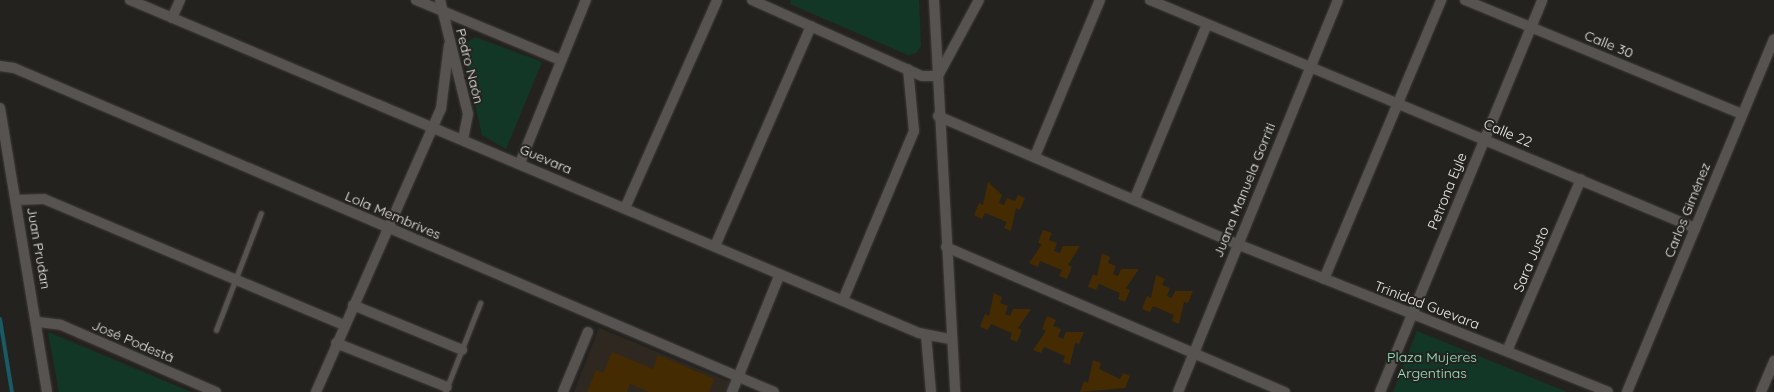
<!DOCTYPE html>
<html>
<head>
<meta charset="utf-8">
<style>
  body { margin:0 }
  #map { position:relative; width:1774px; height:392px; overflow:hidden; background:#24221f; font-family:Quicksand,sans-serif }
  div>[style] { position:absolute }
  .built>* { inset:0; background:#2e2820 }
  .green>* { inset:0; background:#133727 }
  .stream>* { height:4px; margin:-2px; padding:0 2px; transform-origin:2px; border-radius:2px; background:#185b65 }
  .building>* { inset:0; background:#452b01 }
  .roads { filter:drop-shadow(0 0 1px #3e3c3a) drop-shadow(0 0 1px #3e3c3a) }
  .service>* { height:5px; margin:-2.5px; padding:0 2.5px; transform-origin:2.5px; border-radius:2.5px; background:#565350 }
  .minor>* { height:10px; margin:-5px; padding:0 5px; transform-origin:5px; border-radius:5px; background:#565350 }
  span { translate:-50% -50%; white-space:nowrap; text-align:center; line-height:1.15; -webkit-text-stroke:4px #24221f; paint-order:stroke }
  .street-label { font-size:14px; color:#eeecea }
  .park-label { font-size:14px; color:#98e7bf }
</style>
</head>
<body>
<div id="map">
  <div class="built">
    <i style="clip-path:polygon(599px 328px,731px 382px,727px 392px,574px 392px)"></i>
  </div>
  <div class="green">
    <i style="clip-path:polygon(791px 0,919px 0,921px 46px,916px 53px,908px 55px,790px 4px)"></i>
    <i style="clip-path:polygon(475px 37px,542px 62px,506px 149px,482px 135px,462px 46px)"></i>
    <i style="clip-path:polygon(1417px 331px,1567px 392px,1393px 392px)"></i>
    <i style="clip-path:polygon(48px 332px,191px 392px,59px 392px)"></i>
  </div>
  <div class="stream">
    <i style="left:0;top:319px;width:74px;rotate:80.7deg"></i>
  </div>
  <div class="building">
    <i style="clip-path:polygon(988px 182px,1002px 195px,999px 203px,1004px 205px,1007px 198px,1015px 201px,1018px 195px,1025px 198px,1020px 210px,1016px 208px,1011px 231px,1004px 228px,1007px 222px,985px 213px,982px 219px,974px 215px,979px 203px,983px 205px)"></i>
    <i style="clip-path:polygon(1043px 230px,1052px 233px,1049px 240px,1057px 243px,1054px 251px,1060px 253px,1063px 246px,1080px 246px,1068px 265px,1072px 267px,1067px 279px,1059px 276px,1062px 270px,1040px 261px,1038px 267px,1029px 263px,1042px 244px,1038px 243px)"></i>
    <i style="clip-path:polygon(1102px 253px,1110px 257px,1108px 263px,1116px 266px,1113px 274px,1118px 276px,1121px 269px,1139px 269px,1126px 288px,1130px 290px,1125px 302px,1118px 299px,1120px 293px,1099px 284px,1096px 290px,1088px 287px,1093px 274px,1097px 276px)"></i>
    <i style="clip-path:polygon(1156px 275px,1165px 279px,1162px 285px,1170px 288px,1167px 296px,1172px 298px,1175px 291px,1193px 291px,1188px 303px,1184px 302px,1179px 324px,1172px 321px,1174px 315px,1153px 306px,1150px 312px,1142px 309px,1147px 296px,1151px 298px)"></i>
    <i style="clip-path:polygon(994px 293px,1002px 297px,1000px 303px,1008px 306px,1005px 314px,1010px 316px,1013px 309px,1031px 309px,1018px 328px,1022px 330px,1017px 342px,1010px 339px,1012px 333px,991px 324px,988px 330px,980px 327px,985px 314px,989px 316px)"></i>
    <i style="clip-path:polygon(1047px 316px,1056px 320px,1053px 326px,1061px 329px,1058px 337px,1063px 339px,1066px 332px,1084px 332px,1079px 344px,1075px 343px,1070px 365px,1063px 362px,1065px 356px,1044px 347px,1041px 353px,1033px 350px,1046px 331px,1042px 329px)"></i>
    <i style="clip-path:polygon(612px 352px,653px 369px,658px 355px,714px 379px,709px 392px,649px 392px,630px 384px,627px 392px,587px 392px,596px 370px,603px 373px)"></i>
    <i style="clip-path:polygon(1093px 360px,1101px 363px,1099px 369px,1120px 379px,1123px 373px,1130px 376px,1125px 388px,1080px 392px,1084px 381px,1088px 383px)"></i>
  </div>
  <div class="roads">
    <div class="service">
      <i style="left:216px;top:330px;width:125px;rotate:-69deg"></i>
      <i style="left:445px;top:392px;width:96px;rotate:-68.5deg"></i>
    </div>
    <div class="minor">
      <i style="left:130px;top:0;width:856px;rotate:22.88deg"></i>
      <i style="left:919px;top:333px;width:33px;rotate:11deg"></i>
      <i style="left:416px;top:0;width:156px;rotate:22.6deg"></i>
      <i style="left:440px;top:0;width:117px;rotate:76.2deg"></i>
      <i style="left:468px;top:114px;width:25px;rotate:101deg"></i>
      <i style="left:752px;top:0;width:186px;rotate:24.1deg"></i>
      <i style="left:922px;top:76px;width:16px"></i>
      <i style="left:934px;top:0;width:393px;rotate:86.9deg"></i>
      <i style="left:1150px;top:0;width:591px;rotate:22.7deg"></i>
      <i style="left:1465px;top:0;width:299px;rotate:22.4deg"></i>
      <i style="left:172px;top:18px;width:20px;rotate:-66deg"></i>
      <i style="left:0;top:66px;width:14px;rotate:8deg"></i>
      <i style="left:14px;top:68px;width:826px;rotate:23.09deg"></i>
      <i style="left:938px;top:76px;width:86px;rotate:-61.7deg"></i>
      <i style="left:0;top:108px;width:288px;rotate:80.6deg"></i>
      <i style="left:938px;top:116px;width:325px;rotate:23.2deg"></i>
      <i style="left:1237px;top:244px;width:399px;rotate:21.7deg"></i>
      <i style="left:1035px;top:156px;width:169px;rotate:-67.4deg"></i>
      <i style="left:520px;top:163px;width:176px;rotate:-68deg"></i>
      <i style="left:1135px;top:198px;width:188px;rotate:-67.5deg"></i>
      <i style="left:17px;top:200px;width:27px;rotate:-2deg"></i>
      <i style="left:44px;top:199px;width:325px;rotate:22.8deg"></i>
      <i style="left:625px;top:208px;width:227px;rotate:-66.1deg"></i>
      <i style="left:715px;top:246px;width:240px;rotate:-66.4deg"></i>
      <i style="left:946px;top:247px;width:369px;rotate:23.2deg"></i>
      <i style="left:1324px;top:279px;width:303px;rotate:-67.2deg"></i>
      <i style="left:843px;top:300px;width:183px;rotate:-67.2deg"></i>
      <i style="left:914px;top:131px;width:62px;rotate:-95.5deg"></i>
      <i style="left:353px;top:305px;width:118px;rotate:22.4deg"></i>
      <i style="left:38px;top:322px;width:23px;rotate:7deg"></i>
      <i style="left:61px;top:325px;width:169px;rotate:23.4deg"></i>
      <i style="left:926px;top:335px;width:57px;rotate:85deg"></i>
      <i style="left:336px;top:343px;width:119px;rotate:21.6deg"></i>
      <i style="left:1507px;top:351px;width:187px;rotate:-66.7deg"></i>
      <i style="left:316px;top:392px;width:309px;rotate:-66.2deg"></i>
      <i style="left:441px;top:109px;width:64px;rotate:-82.9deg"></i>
      <i style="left:563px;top:392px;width:65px;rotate:-67.4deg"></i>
      <i style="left:732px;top:392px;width:127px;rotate:-67.9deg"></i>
      <i style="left:1178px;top:392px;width:423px;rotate:-67.8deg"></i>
      <i style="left:1380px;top:392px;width:424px;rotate:-67.5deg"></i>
      <i style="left:1627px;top:392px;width:382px;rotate:-67.4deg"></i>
      <i style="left:1761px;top:392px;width:34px;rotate:-67deg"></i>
    </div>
  </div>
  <div class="street-label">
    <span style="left:1609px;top:44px;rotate:22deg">Calle 30</span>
    <span style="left:470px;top:66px;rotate:76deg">Pedro Naón</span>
    <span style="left:1508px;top:133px;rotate:23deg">Calle 22</span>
    <span style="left:546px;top:159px;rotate:23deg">Guevara</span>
    <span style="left:1244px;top:190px;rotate:-68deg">Juana Manuela Gorriti</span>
    <span style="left:1447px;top:191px;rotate:-68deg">Petrona Eyle</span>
    <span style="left:1687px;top:210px;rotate:-68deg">Carlos Giménez</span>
    <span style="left:393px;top:215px;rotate:23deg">Lola Membrives</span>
    <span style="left:39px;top:248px;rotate:80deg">Juan Prudan</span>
    <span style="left:1531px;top:259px;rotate:-67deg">Sara Justo</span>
    <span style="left:1427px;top:305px;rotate:21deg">Trinidad Guevara</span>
    <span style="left:133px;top:341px;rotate:23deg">José Podestá</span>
  </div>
  <div class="park-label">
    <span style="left:1432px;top:365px">Plaza Mujeres<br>Argentinas</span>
  </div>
</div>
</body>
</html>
